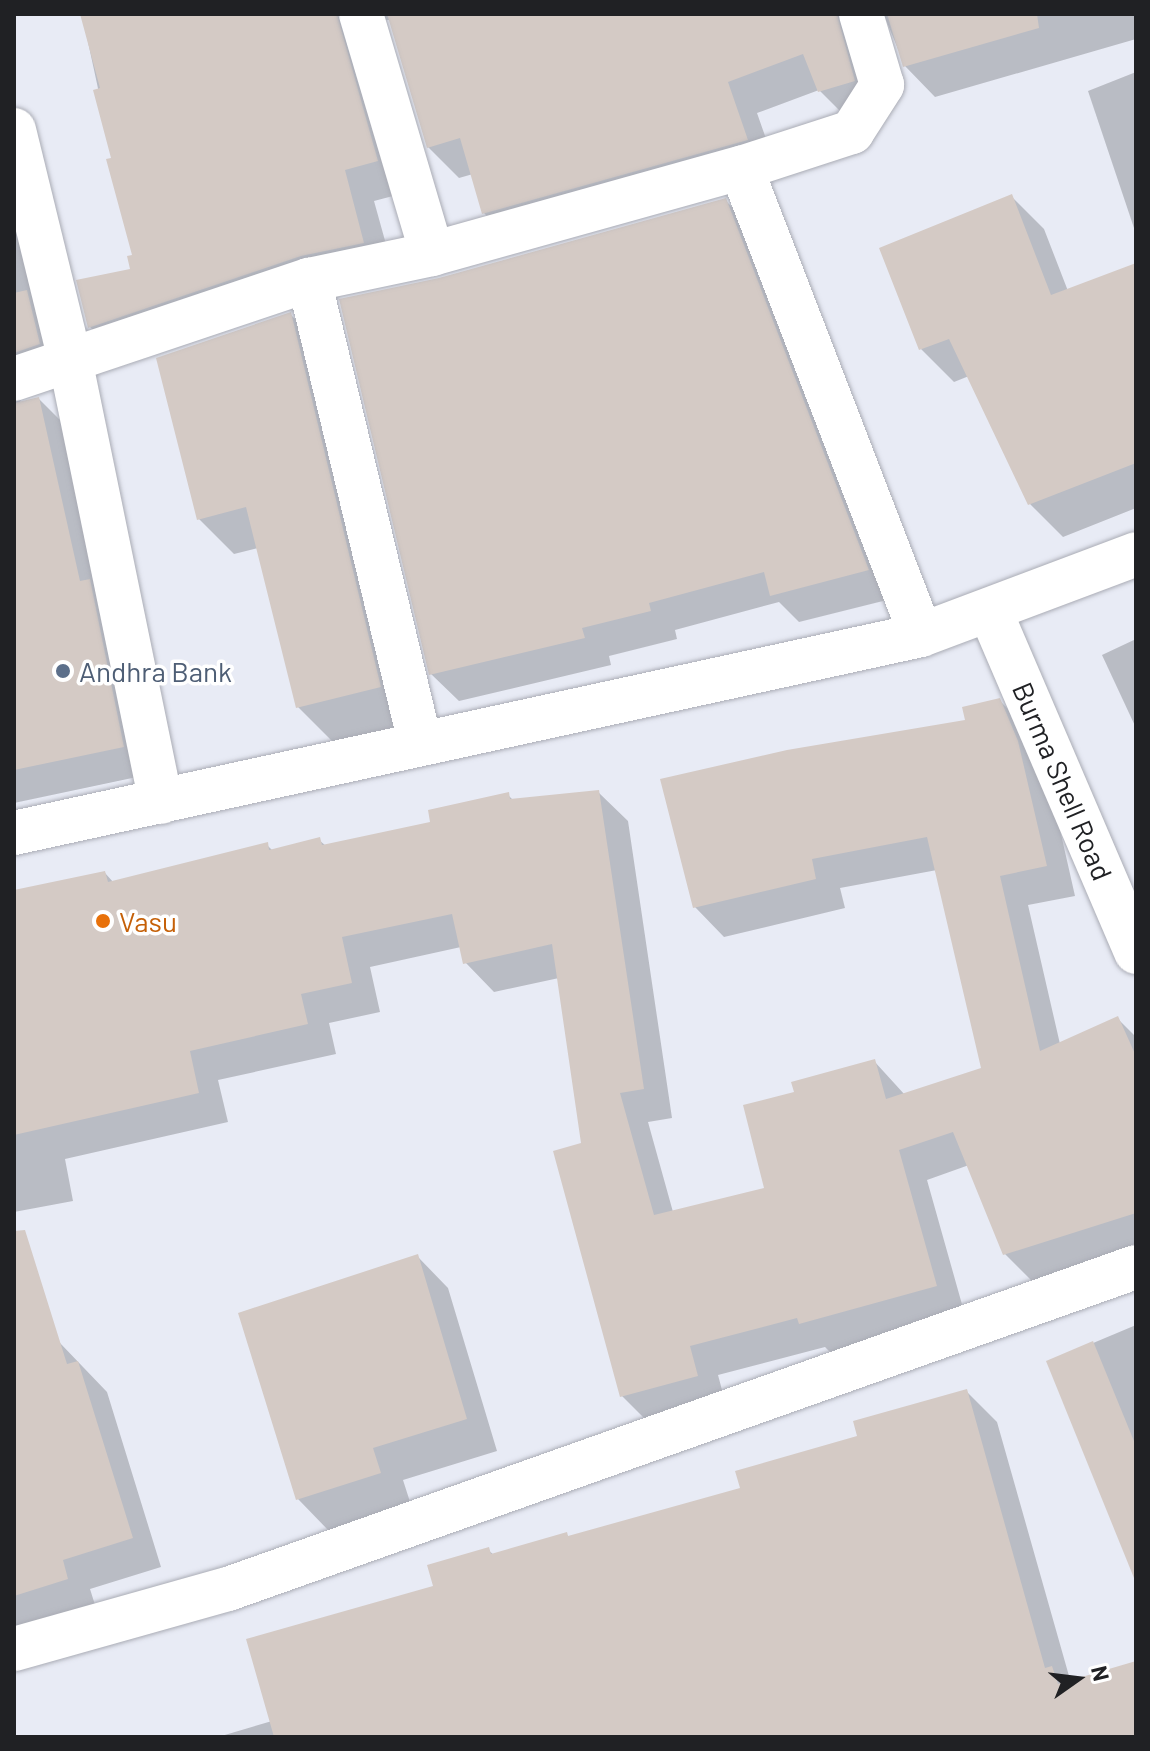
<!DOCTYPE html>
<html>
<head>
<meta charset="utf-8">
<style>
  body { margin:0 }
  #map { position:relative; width:1150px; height:1751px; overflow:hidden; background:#e8ebf5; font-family:Barlow,sans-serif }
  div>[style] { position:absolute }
  .shadow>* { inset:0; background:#0003 }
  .building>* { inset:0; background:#d4cac5 }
  .roads { filter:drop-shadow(0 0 2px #aaacb5) drop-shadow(0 0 2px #aaacb5) }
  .minor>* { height:44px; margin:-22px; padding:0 22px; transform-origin:22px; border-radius:22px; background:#fff }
  .dots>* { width:22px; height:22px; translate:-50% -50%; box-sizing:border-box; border:4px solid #fff; border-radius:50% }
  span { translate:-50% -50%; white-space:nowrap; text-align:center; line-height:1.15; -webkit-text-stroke:7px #fff; paint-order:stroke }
  .service-label { font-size:28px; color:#4e5e75 }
  .left { translate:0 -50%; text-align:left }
  .street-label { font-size:28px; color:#202124 }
  .food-label { font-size:28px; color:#c56008 }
  .frame { position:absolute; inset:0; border:16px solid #202124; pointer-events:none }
  .north { position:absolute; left:1038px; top:1639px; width:80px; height:80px; -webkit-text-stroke:6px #fff; paint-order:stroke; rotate:76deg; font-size:22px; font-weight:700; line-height:32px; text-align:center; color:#202124 }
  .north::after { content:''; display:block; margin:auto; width:28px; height:36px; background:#202124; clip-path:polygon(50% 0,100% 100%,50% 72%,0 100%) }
</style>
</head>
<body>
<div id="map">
  <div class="shadow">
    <i style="clip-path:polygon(82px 14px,1136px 14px,1136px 39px,935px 97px,905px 66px,886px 20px,867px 40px,850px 121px,819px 90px,757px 113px,777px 170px,514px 244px,484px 213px,473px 174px,459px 178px,428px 147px,391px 20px,384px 20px,408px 192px,374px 201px,394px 273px,121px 358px,90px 327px,133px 270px,134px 256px)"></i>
    <i style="clip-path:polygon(1136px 72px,1136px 234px,1088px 91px)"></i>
    <i style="clip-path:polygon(14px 172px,67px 372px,23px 390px,20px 403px,39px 399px,67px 427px,151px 774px,14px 803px)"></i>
    <i style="clip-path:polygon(1011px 196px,1044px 229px,1068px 291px,1136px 265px,1136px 508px,1063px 537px,1030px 504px,969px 376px,954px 382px,921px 349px)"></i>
    <i style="clip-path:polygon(725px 200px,753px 228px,895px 598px,799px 622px,779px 602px,675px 630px,677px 639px,609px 656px,611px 665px,459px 701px,431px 674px,439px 280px)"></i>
    <i style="clip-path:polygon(291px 315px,326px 350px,415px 722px,334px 743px,298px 707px,258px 548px,234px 554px,198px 518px)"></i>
    <i style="clip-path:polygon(1136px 639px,1136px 728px,1102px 655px)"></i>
    <i style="clip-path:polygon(999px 700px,1029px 730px,1047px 772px,1075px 896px,1028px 905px,1060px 1044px,1117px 1018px,1136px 1037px,1136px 1267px,1034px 1283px,1005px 1254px,969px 1165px,927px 1180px,965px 1315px,830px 1352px,825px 1347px,718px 1375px,726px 1405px,652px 1426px,622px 1396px,559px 978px,494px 992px,465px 962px,461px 947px,370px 967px,380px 1012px,329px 1023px,336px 1054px,218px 1080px,228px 1122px,65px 1159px,73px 1201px,14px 1212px,14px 931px,105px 873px,114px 883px,267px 845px,273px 851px,319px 840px,326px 846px,432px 823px,508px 795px,514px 801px,598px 792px,628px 821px,672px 1118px,648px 1122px,673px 1212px,767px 1189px,796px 1094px,874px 1061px,905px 1095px,983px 1069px,937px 870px,840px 888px,845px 908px,724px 937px,695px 907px)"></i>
    <i style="clip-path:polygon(417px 1256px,448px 1288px,497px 1451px,403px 1480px,411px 1505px,329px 1531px,298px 1499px)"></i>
    <i style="clip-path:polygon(1136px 1325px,1136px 1540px,1110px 1514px,1048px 1362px)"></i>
    <i style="clip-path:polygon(60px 1343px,107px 1392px,161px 1567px,90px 1589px,96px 1608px,20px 1632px,14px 1626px,14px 1358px)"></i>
    <i style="clip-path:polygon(966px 1391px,997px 1422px,1071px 1683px,1136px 1663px,1136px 1737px,218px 1737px,272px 1721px,488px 1550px,494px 1555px,566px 1534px,570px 1538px,742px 1490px)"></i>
  </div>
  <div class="building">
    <i style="clip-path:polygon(80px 14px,337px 14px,378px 161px,345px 170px,364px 243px,301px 256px,88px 328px,76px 280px,130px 269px,127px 256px,132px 255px,106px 159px,111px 158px,93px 90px,100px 88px)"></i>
    <i style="clip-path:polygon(387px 14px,837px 14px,855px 81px,818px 92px,803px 54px,728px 82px,748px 140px,482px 214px,460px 138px,427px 148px)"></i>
    <i style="clip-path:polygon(887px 14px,1037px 14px,1039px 28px,903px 67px)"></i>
    <i style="clip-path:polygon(1012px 194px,1051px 295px,1136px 263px,1136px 463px,1028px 505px,949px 339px,919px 350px,879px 248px)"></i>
    <i style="clip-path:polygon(726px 198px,869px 570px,770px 596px,764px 572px,649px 603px,651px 611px,582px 628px,585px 638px,429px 675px,339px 299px,439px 278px)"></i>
    <i style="clip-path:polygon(27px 290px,40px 344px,14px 353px,14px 293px)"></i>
    <i style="clip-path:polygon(291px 312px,381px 687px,296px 708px,246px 507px,197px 520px,156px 358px)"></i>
    <i style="clip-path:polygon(39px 397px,80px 581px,90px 579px,124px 747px,14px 770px,14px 403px)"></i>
    <i style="clip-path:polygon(1000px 698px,1018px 741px,1047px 866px,1000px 876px,1040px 1051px,1118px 1016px,1136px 1056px,1136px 1213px,1003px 1255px,953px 1132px,899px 1150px,937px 1286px,799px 1324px,797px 1318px,690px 1346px,698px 1376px,620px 1397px,553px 1151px,581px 1143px,552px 944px,463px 964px,452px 914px,342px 937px,352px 983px,301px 994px,308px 1024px,190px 1051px,199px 1093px,14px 1135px,14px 890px,105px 871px,108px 882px,268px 842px,269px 850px,320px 837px,322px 845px,430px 822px,428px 810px,509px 792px,510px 799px,599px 790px,644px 1089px,620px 1093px,654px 1215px,764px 1188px,743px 1105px,794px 1092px,791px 1082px,875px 1059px,886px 1099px,981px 1068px,927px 837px,812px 859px,816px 879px,693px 908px,660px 779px,787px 750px,965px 720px,962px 707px)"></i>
    <i style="clip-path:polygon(25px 1230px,67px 1364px,78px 1361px,133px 1538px,63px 1560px,68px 1579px,14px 1596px,14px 1231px)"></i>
    <i style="clip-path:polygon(418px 1254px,467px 1419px,373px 1448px,381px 1473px,296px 1500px,238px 1313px)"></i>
    <i style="clip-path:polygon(1093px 1341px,1136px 1446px,1134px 1578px,1046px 1361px)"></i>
    <i style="clip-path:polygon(967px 1389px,1045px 1668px,1052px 1666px,1058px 1684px,1136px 1661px,1136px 1737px,274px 1737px,246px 1639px,433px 1586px,427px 1565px,489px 1547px,491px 1554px,567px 1532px,568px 1536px,740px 1488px,735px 1471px,857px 1436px,853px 1421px)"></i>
  </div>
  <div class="roads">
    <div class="minor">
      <i style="left:361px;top:14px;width:250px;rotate:73.5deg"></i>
      <i style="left:14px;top:130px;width:241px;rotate:76.3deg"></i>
      <i style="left:71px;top:364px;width:447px;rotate:78.4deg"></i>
      <i style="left:741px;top:168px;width:500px;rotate:68.92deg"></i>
      <i style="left:309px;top:280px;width:476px;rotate:76.5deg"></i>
      <i style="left:14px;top:379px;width:311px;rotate:-18.6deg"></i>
      <i style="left:309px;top:280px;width:126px;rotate:-11.9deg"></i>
      <i style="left:432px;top:254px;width:321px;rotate:-15.6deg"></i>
      <i style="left:741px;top:168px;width:117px;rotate:-18deg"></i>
      <i style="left:852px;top:132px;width:56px;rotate:-57.4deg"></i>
      <i style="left:882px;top:85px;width:74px;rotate:-106.5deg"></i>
      <i style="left:990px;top:611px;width:371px;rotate:66.8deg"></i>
      <i style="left:14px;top:833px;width:928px;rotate:-12.31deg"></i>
      <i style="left:921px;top:635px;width:230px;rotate:-20.6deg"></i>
      <i style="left:14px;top:1649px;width:222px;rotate:-15.7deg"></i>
      <i style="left:228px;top:1589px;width:963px;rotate:-19.53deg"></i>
    </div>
  </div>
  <div class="dots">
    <i style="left:63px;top:671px;background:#5c6f8a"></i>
    <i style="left:103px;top:921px;background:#e8710a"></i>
  </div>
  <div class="service-label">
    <span class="left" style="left:79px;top:671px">Andhra Bank</span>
  </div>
  <div class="street-label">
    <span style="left:1063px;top:781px;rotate:67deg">Burma Shell Road</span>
  </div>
  <div class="food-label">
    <span class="left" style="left:119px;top:921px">Vasu</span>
  </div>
  <div class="frame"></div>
  <div class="north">N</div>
</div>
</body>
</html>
